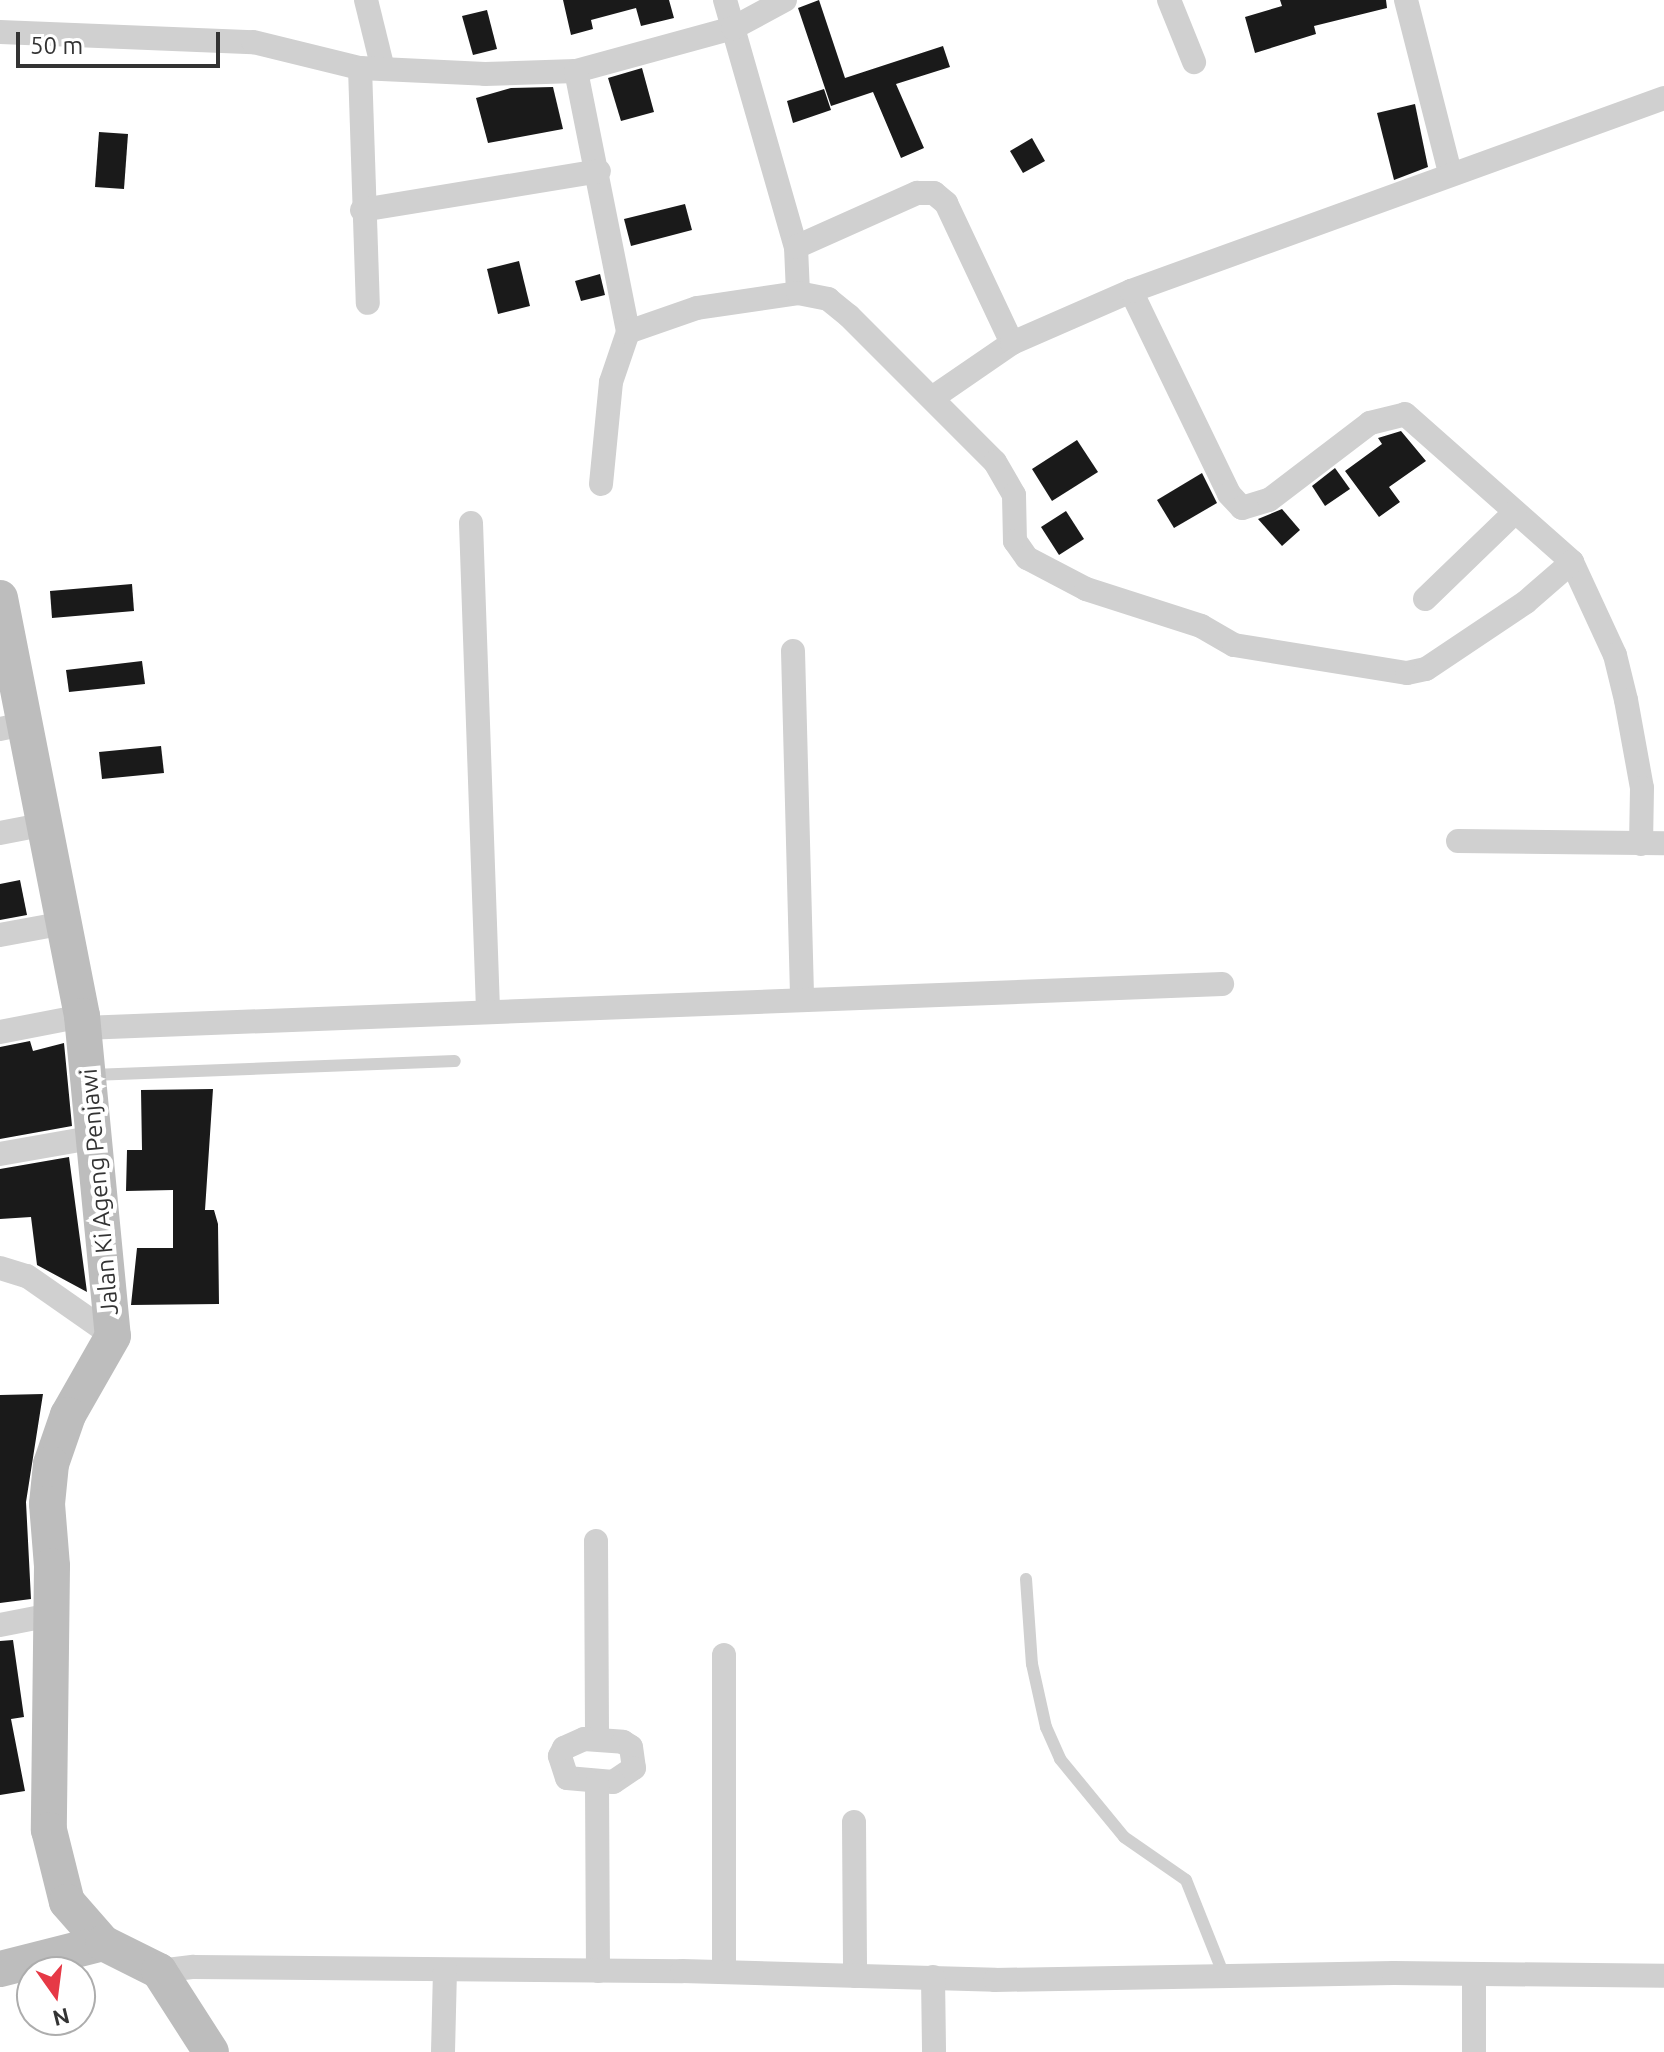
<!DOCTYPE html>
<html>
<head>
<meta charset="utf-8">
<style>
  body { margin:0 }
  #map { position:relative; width:1664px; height:2052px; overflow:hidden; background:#fff; font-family:Ubuntu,sans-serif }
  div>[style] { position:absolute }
  .building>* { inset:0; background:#1a1a1a }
  .lane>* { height:12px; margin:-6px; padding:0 6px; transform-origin:6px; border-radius:6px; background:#d0d0d0 }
  .street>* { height:24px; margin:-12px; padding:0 12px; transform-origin:12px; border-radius:12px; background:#d0d0d0 }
  .secondary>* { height:36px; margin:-18px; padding:0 18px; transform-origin:18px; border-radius:18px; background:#bdbdbd }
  span { translate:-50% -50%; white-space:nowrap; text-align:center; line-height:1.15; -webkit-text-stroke:8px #fff; paint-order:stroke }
  .street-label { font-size:24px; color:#333 }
  .north { position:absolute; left:16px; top:1956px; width:80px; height:80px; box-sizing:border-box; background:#fff; border:2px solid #adadad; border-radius:50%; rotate:166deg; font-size:22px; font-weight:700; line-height:32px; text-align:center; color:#333 }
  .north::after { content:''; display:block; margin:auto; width:28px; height:36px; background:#e63946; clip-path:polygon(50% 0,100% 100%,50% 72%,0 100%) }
  .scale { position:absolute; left:16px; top:32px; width:204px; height:36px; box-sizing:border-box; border:4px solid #333; border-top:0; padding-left:10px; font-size:24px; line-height:28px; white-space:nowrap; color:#333; -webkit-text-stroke:6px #fff; paint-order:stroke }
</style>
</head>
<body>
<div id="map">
  <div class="building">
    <i style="clip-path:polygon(563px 0,669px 0,674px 18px,641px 26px,636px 8px,591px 20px,593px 29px,571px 35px)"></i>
    <i style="clip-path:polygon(819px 0,845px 78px,943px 46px,950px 67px,896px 84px,924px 148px,901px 158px,873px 92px,831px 106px,798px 8px)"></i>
    <i style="clip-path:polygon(1280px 0,1386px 0,1387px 8px,1314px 26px,1316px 34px,1255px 53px,1245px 17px,1282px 6px)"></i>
    <i style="clip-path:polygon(487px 10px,497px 49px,473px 55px,462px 16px)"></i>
    <i style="clip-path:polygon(642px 68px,654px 112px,621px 121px,608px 78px)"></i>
    <i style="clip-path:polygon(553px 87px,563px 129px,488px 143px,476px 98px,511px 88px)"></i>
    <i style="clip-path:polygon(824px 89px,831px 110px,793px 123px,787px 101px)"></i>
    <i style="clip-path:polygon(1415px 104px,1428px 167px,1394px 180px,1377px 113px)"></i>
    <i style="clip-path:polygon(99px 132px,128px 134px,124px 189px,95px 187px)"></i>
    <i style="clip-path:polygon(1032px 138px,1045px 161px,1023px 173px,1010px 151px)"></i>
    <i style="clip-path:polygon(685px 204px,692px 230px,631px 246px,624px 219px)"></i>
    <i style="clip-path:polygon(519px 261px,530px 306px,498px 314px,487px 269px)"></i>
    <i style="clip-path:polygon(600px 274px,605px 295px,581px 301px,575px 281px)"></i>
    <i style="clip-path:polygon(1401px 431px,1426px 461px,1389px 487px,1400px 502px,1379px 517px,1345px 471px,1382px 444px,1378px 438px)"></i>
    <i style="clip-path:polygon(1077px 440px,1098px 472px,1052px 501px,1032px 469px)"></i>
    <i style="clip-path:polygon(1335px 468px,1350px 489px,1325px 506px,1312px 486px)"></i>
    <i style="clip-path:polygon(1202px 473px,1217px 503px,1174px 528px,1157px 500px)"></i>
    <i style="clip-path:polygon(1282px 509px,1300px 530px,1282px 546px,1258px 519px)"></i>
    <i style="clip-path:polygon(1066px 511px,1084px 539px,1059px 555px,1041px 527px)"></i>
    <i style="clip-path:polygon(132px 584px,134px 611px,52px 618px,50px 591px)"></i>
    <i style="clip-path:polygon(142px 661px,145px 684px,69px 692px,66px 670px)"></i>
    <i style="clip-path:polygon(161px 746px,164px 773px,102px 779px,99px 752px)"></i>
    <i style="clip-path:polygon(20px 880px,27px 915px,0 920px,0 884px)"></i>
    <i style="clip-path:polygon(30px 1041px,33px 1051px,64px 1043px,72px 1126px,0 1139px,0 1047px)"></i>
    <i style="clip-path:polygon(213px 1089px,205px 1210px,214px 1210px,218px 1224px,219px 1304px,131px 1305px,137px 1248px,173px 1248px,173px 1190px,126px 1191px,127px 1150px,142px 1150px,141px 1090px)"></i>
    <i style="clip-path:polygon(69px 1157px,87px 1292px,37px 1265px,31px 1217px,0 1219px,0 1169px)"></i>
    <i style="clip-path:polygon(43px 1394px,26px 1502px,31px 1599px,0 1603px,0 1395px)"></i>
    <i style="clip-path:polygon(13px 1640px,24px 1717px,11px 1719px,25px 1791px,0 1795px,0 1641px)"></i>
  </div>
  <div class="lane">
    <i style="left:92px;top:1075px;width:363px;rotate:-2.2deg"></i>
    <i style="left:1026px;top:1579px;width:85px;rotate:86deg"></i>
    <i style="left:1032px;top:1664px;width:65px;rotate:77.5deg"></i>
    <i style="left:1046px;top:1727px;width:35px;rotate:66deg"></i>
    <i style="left:1060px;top:1759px;width:101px;rotate:50.6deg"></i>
    <i style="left:1124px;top:1837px;width:75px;rotate:34.7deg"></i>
    <i style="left:1186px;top:1880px;width:105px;rotate:68.3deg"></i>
  </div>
  <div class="street">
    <i style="left:366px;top:0;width:71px;rotate:76.2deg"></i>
    <i style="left:725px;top:0;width:257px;rotate:74deg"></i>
    <i style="left:1169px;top:0;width:67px;rotate:68deg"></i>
    <i style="left:1406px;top:0;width:178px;rotate:75.7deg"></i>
    <i style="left:0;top:32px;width:253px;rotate:2.3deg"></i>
    <i style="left:253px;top:42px;width:110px;rotate:13.7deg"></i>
    <i style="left:360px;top:68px;width:125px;rotate:2.7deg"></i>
    <i style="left:485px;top:74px;width:91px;rotate:-1.9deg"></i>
    <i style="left:576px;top:71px;width:163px;rotate:-15.3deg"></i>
    <i style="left:733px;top:28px;width:59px;rotate:-28.3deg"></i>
    <i style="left:360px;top:68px;width:235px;rotate:88.1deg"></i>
    <i style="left:576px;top:71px;width:266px;rotate:78.7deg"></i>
    <i style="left:362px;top:210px;width:240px;rotate:-9.3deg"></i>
    <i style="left:1131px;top:291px;width:225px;rotate:64.2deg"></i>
    <i style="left:1229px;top:494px;width:19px;rotate:47deg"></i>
    <i style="left:1242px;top:508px;width:28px;rotate:-17deg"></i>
    <i style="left:1269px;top:500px;width:127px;rotate:-37.3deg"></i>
    <i style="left:1370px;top:423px;width:36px;rotate:-14deg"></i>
    <i style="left:1405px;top:414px;width:223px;rotate:41.5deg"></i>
    <i style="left:1572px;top:562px;width:102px;rotate:65.2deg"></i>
    <i style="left:1615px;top:655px;width:46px;rotate:76.3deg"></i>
    <i style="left:1626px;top:700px;width:89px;rotate:79.7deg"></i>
    <i style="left:1642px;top:788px;width:56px;rotate:91deg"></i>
    <i style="left:798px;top:293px;width:46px;rotate:-92.5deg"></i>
    <i style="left:796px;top:247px;width:133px;rotate:-24.1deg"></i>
    <i style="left:917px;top:193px;width:17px"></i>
    <i style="left:934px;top:193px;width:16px;rotate:40deg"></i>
    <i style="left:946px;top:203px;width:155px;rotate:64.8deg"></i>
    <i style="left:935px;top:396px;width:93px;rotate:-34.5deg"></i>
    <i style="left:1012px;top:343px;width:130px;rotate:-23.6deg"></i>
    <i style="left:1131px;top:291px;width:567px;rotate:-19.91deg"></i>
    <i style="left:601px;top:484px;width:102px;rotate:-84.4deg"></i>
    <i style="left:611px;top:382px;width:53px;rotate:-71.2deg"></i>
    <i style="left:628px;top:332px;width:73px;rotate:-19.2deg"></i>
    <i style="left:697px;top:308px;width:102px;rotate:-8.4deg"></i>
    <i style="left:798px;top:293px;width:31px;rotate:11deg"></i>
    <i style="left:828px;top:299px;width:27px;rotate:39deg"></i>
    <i style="left:849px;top:316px;width:206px;rotate:45deg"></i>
    <i style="left:995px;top:462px;width:38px;rotate:60deg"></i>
    <i style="left:1014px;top:495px;width:46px;rotate:88.8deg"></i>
    <i style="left:1015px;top:541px;width:21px;rotate:55deg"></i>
    <i style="left:1027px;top:558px;width:67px;rotate:27.7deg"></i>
    <i style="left:1086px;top:589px;width:121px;rotate:17.8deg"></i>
    <i style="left:1201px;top:626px;width:38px;rotate:30deg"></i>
    <i style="left:1234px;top:645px;width:175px;rotate:9.2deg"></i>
    <i style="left:1407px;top:673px;width:19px;rotate:-12deg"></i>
    <i style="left:1426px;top:669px;width:120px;rotate:-33.8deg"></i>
    <i style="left:1526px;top:602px;width:61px;rotate:-41deg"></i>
    <i style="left:471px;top:523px;width:488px;rotate:88deg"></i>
    <i style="left:1425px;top:599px;width:124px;rotate:-44deg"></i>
    <i style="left:793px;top:651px;width:348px;rotate:88.5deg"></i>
    <i style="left:0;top:729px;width:25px;rotate:-12deg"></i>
    <i style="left:0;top:833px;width:42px;rotate:-11deg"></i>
    <i style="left:1458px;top:841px;width:206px;rotate:0.6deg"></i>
    <i style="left:0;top:935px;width:66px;rotate:-10.5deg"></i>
    <i style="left:83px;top:1028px;width:1140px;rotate:-2.21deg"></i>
    <i style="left:0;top:1032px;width:84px;rotate:-11deg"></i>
    <i style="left:0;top:1154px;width:97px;rotate:-10deg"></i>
    <i style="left:0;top:1268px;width:28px;rotate:17deg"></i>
    <i style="left:27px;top:1276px;width:105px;rotate:34.9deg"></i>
    <i style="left:596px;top:1541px;width:198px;rotate:89.7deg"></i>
    <i style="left:0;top:1625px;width:52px;rotate:-11.1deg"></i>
    <i style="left:724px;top:1655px;width:317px;rotate:90deg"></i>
    <i style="left:584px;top:1739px;width:39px;rotate:4deg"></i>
    <i style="left:623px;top:1742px;width:9px;rotate:32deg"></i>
    <i style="left:631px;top:1747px;width:21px;rotate:82deg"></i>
    <i style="left:634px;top:1768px;width:25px;rotate:146deg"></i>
    <i style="left:613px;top:1782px;width:46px;rotate:-175deg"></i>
    <i style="left:567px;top:1778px;width:23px;rotate:-108deg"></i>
    <i style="left:560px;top:1756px;width:9px;rotate:-63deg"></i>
    <i style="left:564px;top:1748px;width:22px;rotate:-24deg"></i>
    <i style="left:597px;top:1783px;width:188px;rotate:89.7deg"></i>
    <i style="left:854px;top:1822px;width:154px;rotate:89.6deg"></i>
    <i style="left:159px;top:1971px;width:35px;rotate:-7deg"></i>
    <i style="left:194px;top:1967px;width:488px;rotate:0.5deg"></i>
    <i style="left:682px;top:1971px;width:313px;rotate:1.6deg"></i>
    <i style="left:995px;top:1980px;width:399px;rotate:-1deg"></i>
    <i style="left:1394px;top:1973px;width:270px;rotate:0.6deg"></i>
    <i style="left:933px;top:1977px;width:75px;rotate:89.2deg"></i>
    <i style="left:443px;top:2052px;width:82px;rotate:-88.6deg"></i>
    <i style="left:1474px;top:2052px;width:78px;rotate:-90deg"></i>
  </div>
  <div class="secondary">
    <i style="left:0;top:598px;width:426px;rotate:78.9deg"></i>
    <i style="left:82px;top:1016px;width:321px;rotate:84.5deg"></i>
    <i style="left:113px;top:1336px;width:91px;rotate:119.7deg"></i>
    <i style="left:68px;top:1415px;width:52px;rotate:109.1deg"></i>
    <i style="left:51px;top:1464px;width:40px;rotate:95.7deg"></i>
    <i style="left:47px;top:1504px;width:62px;rotate:85.4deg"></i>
    <i style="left:52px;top:1566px;width:264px;rotate:90.7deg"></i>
    <i style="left:49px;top:1830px;width:74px;rotate:76deg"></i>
    <i style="left:67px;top:1902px;width:55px;rotate:48.7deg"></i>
    <i style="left:103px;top:1943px;width:106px;rotate:165.8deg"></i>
    <i style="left:103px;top:1943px;width:63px;rotate:26.6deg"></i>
    <i style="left:159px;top:1971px;width:96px;rotate:57.3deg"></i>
  </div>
  <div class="street-label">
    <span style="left:99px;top:1192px;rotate:-95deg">Jalan Ki Ageng Penjawi</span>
  </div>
  <div class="north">N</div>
  <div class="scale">50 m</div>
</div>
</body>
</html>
